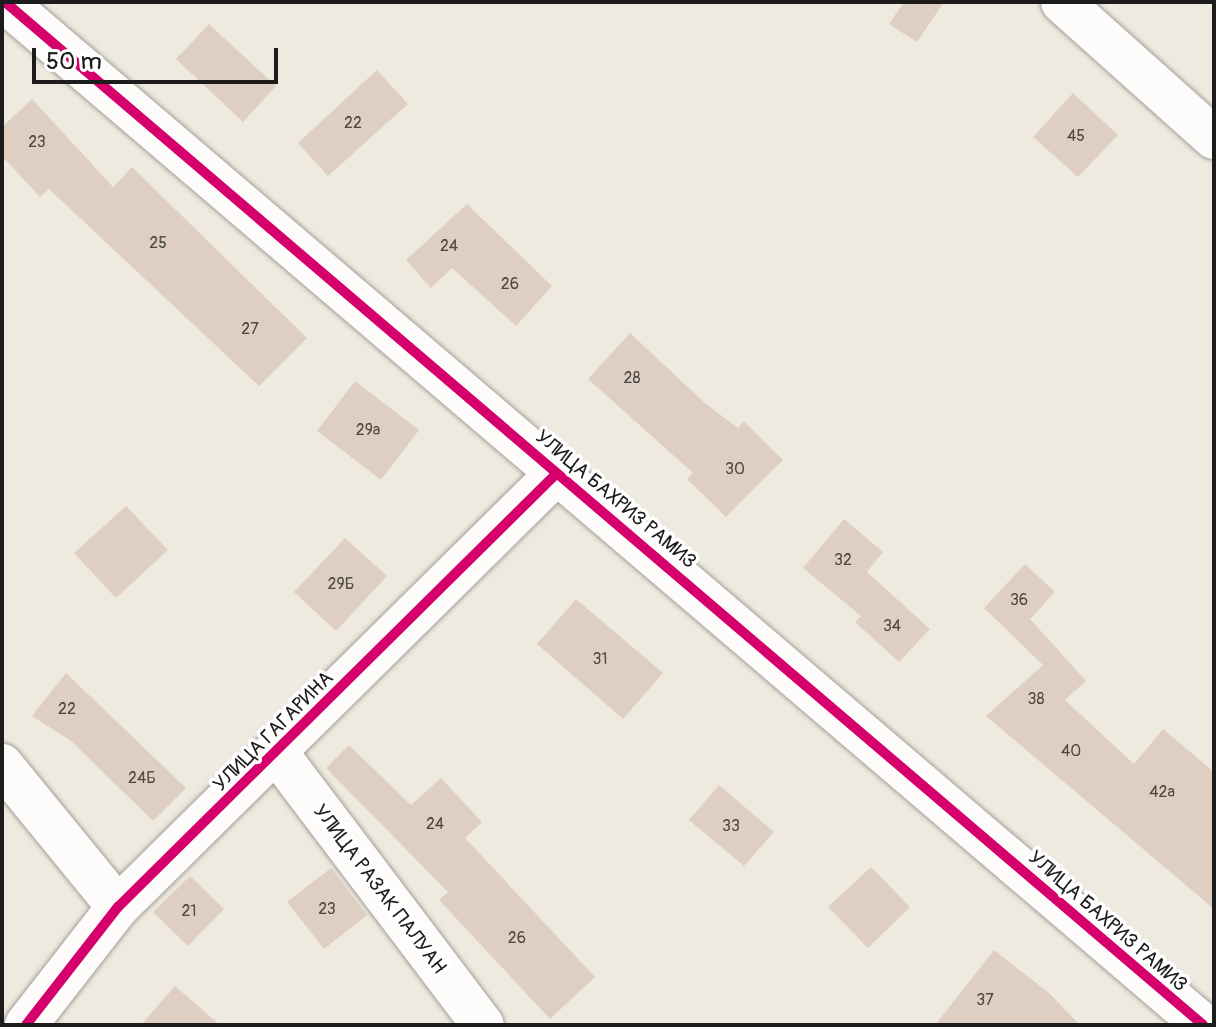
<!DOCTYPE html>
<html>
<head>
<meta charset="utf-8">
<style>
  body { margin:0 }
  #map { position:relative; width:1216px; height:1027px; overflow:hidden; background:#efeadf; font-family:Pangolin,sans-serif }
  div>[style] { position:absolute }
  .building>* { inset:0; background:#dfcfc2 }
  .roads { filter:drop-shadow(0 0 2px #a3a09a) drop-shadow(0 0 2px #a3a09a) }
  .minor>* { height:42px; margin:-21px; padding:0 21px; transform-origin:21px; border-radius:21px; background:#fdfcfa }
  .cycleway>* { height:10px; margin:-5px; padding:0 5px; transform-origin:5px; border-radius:5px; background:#d6006c }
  span { translate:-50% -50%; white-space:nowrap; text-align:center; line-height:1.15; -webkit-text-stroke:7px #fff; paint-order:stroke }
  .number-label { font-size:16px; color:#4d4946 }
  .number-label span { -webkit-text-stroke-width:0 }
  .street-label { font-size:20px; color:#1c1c1c }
  .frame { position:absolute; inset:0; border:4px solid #1c1c1c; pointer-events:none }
  .scale { position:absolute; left:32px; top:48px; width:246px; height:36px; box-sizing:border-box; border:4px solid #1c1c1c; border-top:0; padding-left:10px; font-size:24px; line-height:28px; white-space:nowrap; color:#1c1c1c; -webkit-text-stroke:6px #fff; paint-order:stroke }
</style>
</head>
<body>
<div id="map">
  <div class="building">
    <i style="clip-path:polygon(904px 2px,944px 2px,917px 42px,889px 24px)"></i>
    <i style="clip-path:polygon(209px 24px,276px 86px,243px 122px,176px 59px)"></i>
    <i style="clip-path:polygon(377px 70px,408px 104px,328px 176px,298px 143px)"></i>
    <i style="clip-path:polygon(1073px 93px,1118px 135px,1078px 177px,1033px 137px)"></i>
    <i style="clip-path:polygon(32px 99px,113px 187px,132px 167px,307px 338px,259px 386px,49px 189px,40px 197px,2px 156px,2px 127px)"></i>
    <i style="clip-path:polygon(467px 204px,552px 286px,516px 326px,452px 268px,431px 288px,406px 260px)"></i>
    <i style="clip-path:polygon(630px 333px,706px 404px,738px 428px,744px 421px,783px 460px,726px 517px,687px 479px,693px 473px,588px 379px)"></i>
    <i style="clip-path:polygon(355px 381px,419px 430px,381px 480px,317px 431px)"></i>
    <i style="clip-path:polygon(126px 506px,168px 550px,116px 598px,74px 553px)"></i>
    <i style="clip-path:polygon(844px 519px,883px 552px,867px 572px,930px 629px,899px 662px,855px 622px,861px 616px,803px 568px)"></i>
    <i style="clip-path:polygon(345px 538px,387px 576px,336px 631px,294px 592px)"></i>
    <i style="clip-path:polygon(1025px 564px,1055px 592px,1030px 619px,1086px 681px,1065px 700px,1134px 764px,1163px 729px,1214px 772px,1214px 909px,986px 716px,1043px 665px,984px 608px)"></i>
    <i style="clip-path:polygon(576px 599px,663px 673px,623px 719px,537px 644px)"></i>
    <i style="clip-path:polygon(66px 673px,186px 788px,153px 821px,71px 741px,32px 716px)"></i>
    <i style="clip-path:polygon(349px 745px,411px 805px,441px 778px,482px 822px,465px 838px,595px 977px,550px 1019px,439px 900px,448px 892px,326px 768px)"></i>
    <i style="clip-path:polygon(719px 785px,774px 832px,744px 866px,689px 820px)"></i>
    <i style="clip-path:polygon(871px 867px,910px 907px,868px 948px,828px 907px)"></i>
    <i style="clip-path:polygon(331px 868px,367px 915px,324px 949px,287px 902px)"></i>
    <i style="clip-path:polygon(190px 876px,224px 909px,188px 946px,153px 912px)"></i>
    <i style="clip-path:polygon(994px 950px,1049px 993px,1080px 1025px,935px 1025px)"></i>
    <i style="clip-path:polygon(175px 986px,220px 1025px,141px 1025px)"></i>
  </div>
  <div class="roads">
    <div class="minor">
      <i style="left:5px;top:2px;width:1575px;rotate:40.49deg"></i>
      <i style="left:1062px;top:2px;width:204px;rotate:41.8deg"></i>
      <i style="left:277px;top:753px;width:341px;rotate:52.9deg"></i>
      <i style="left:2px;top:765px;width:183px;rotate:50.8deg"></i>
      <i style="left:26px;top:1025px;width:150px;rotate:-52.1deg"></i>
      <i style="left:118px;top:907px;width:617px;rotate:-44.67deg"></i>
    </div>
  </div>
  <div class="cycleway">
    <i style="left:5px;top:2px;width:1575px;rotate:40.49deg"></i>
    <i style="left:26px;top:1025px;width:150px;rotate:-52.1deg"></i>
    <i style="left:118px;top:907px;width:617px;rotate:-44.67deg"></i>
  </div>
  <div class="number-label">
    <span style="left:353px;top:123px">22</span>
    <span style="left:1076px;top:136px">45</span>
    <span style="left:37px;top:142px">23</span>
    <span style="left:158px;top:243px">25</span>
    <span style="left:449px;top:246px">24</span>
    <span style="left:510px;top:284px">26</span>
    <span style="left:250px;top:329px">27</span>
    <span style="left:632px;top:378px">28</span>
    <span style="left:368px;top:430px">29а</span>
    <span style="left:735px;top:469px">30</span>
    <span style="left:843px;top:560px">32</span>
    <span style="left:341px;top:584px">29Б</span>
    <span style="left:1019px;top:600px">36</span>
    <span style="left:892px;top:626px">34</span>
    <span style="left:600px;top:659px">31</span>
    <span style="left:1036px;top:699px">38</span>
    <span style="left:67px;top:709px">22</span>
    <span style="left:1071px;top:751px">40</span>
    <span style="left:142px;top:778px">24Б</span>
    <span style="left:1162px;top:792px">42а</span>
    <span style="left:435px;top:824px">24</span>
    <span style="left:731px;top:826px">33</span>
    <span style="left:327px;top:909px">23</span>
    <span style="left:189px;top:911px">21</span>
    <span style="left:517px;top:938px">26</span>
    <span style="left:985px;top:1000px">37</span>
  </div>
  <div class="street-label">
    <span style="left:616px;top:499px;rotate:40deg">УЛИЦА БАХРИЗ РАМИЗ</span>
    <span style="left:273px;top:731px;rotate:-45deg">УЛИЦА ГАГАРИНА</span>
    <span style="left:380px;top:889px;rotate:53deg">УЛИЦА РАЗАК ПАЛУАН</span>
    <span style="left:1108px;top:921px;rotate:41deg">УЛИЦА БАХРИЗ РАМИЗ</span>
  </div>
  <div class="frame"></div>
  <div class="scale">50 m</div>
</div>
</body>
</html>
